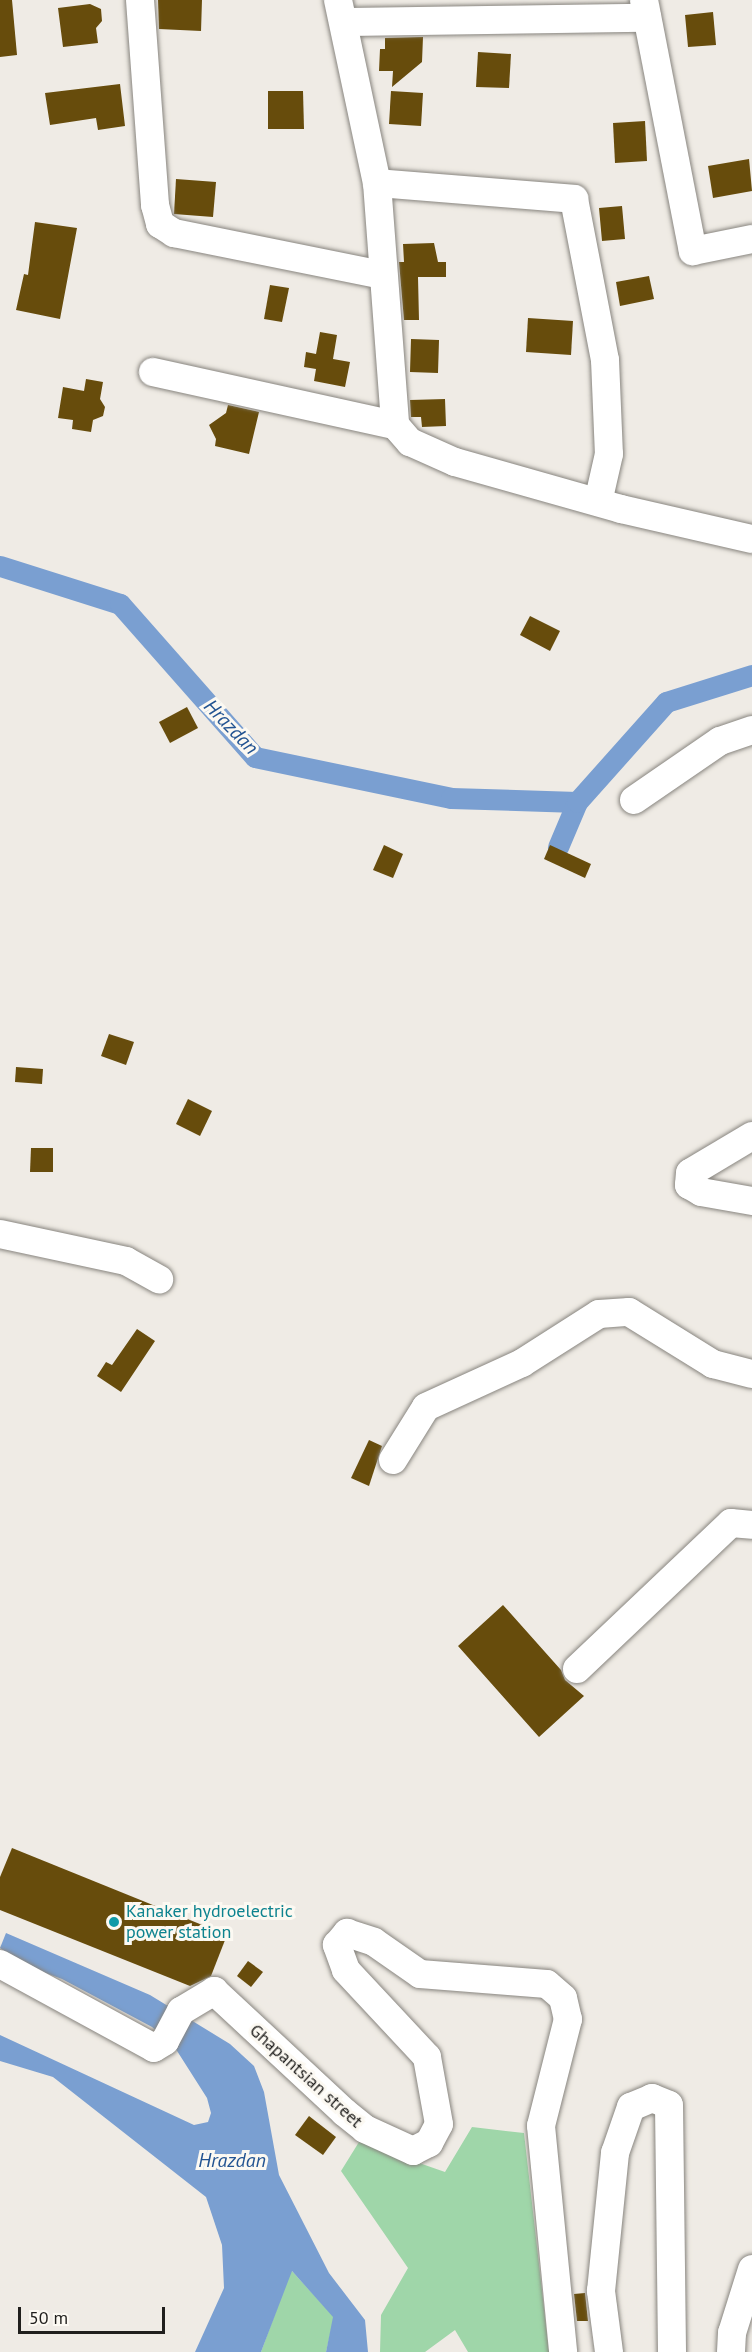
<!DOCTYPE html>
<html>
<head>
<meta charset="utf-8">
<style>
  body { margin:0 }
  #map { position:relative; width:752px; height:2352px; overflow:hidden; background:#efebe5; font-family:"PT Sans",sans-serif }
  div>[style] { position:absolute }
  .green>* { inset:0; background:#9fd6a9 }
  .water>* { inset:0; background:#7a9fd1 }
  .canal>* { height:21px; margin:-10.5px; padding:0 10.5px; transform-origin:10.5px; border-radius:10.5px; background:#7a9fd1 }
  .building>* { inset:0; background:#674c0c }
  .roads { filter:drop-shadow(0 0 2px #88857f) drop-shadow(0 0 2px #88857f) }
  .minor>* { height:28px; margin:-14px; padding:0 14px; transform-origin:14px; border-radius:14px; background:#fff }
  .dots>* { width:16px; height:16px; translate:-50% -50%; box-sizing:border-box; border:3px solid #fcf9f2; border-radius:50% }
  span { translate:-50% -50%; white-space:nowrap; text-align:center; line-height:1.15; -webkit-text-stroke:6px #fcf9f2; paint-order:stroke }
  .culture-label { font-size:18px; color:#0d838f }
  .left { translate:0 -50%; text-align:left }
  .street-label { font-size:18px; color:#201f1d }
  .water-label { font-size:20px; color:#235492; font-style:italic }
  .scale { position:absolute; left:18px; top:2307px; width:147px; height:27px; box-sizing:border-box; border:3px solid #201f1d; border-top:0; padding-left:8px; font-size:18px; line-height:21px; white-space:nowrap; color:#201f1d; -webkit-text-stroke:4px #fcf9f2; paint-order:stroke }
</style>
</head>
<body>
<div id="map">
  <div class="green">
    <i style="clip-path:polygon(472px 2127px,524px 2133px,549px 2352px,468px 2352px,455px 2330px,425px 2352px,380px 2352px,381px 2315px,408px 2268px,341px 2171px,359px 2142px,445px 2172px)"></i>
    <i style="clip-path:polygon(291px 2270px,334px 2317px,326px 2352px,261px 2352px)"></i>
  </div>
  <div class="water">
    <i style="clip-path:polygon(6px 1933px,150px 1995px,230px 2044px,254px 2066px,264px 2092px,279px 2175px,329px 2273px,365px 2320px,368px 2352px,326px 2352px,333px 2317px,292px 2271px,261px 2352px,195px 2352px,224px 2288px,222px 2245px,206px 2197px,53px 2077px,0 2061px,0 2035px,194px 2125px,208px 2122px,211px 2113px,207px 2098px,172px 2043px,152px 2027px,62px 1979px,24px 1965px,0 1948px)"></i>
  </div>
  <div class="canal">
    <i style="left:0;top:566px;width:126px;rotate:17.6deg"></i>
    <i style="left:120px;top:604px;width:204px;rotate:48.6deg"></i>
    <i style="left:255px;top:757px;width:200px;rotate:11.8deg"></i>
    <i style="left:451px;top:798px;width:126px;rotate:1.8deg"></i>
    <i style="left:558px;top:847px;width:49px;rotate:-67.1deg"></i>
    <i style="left:577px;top:802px;width:134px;rotate:-48.3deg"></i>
    <i style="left:666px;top:702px;width:90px;rotate:-17.4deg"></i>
  </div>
  <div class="building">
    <i style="clip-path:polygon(0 0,12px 0,17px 55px,0 57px)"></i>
    <i style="clip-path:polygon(158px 0,202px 0,201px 31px,159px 29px)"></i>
    <i style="clip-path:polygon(90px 4px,101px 9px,102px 21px,96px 28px,98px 43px,63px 47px,58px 8px)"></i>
    <i style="clip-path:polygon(713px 12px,716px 45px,688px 47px,685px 15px)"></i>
    <i style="clip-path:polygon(423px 37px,422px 62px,392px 87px,393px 71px,379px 71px,380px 49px,385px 49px,385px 38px)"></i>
    <i style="clip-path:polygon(478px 52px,511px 54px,509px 88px,476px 87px)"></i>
    <i style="clip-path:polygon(120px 84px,125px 126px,98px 130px,96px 118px,50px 125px,45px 93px)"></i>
    <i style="clip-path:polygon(268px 91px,303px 91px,304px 129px,268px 129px)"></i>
    <i style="clip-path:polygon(391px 91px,423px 93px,421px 126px,389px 124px)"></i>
    <i style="clip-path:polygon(645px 121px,647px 161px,615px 163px,613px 123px)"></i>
    <i style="clip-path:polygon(749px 159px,752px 191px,713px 198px,708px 166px)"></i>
    <i style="clip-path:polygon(176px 179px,216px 182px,213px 217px,174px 214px)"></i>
    <i style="clip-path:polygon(622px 206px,625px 239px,602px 241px,599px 208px)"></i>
    <i style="clip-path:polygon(35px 222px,77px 228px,60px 319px,16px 310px,24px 274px,28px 275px)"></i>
    <i style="clip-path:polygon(434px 243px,438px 262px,446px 262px,446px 277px,418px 277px,419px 320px,404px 320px,399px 262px,404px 262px,403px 244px)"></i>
    <i style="clip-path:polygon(649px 276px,654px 299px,620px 306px,616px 282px)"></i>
    <i style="clip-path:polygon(270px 285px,289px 288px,282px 322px,264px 319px)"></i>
    <i style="clip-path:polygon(528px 318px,573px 321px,571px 355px,526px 352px)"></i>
    <i style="clip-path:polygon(320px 332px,337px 335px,333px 359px,350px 362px,345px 387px,314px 381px,316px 369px,304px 367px,306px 352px,316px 354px)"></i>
    <i style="clip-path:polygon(411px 339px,439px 340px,438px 373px,410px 372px)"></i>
    <i style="clip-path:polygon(86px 379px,103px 382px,100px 399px,105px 407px,103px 416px,93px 420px,91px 432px,72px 429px,73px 420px,58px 418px,63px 387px,84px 391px)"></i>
    <i style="clip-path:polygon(445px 399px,446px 426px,422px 427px,421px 417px,411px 417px,410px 400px)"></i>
    <i style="clip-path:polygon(228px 405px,259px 412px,249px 454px,215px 446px,216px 439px,209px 425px,226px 413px)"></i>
    <i style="clip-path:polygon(530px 616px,560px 631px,550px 651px,520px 635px)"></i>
    <i style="clip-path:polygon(187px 707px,198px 728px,170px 743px,159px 722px)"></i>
    <i style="clip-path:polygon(384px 845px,403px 854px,393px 878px,373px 870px)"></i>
    <i style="clip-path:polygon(550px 845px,591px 864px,585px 878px,544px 859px)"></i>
    <i style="clip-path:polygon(109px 1034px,134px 1042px,126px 1065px,101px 1056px)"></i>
    <i style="clip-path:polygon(16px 1067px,43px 1069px,42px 1084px,15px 1082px)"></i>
    <i style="clip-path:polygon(188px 1099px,212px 1111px,200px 1136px,176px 1124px)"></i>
    <i style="clip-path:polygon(31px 1148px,53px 1148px,53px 1172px,30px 1172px)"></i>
    <i style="clip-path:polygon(137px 1329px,155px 1341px,121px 1392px,97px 1376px,106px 1362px,112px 1365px)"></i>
    <i style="clip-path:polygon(369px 1440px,382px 1446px,369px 1486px,351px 1478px)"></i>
    <i style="clip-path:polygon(503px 1605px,561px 1670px,565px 1680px,584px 1696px,539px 1737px,458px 1646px)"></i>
    <i style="clip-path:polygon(12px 1848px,227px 1935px,211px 1976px,190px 1986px,0 1910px,0 1877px)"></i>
    <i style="clip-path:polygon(248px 1961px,263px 1972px,251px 1987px,237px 1976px)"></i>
    <i style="clip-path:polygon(309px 2116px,336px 2137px,323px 2155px,295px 2135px)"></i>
    <i style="clip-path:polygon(585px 2293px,588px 2321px,577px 2321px,574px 2294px)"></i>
  </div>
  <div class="roads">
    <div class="minor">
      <i style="left:140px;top:0;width:206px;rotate:85.8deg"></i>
      <i style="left:155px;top:205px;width:20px;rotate:75deg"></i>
      <i style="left:160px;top:224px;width:17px;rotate:33deg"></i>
      <i style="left:174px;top:233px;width:213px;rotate:11.4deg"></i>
      <i style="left:338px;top:0;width:187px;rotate:78deg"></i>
      <i style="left:377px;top:183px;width:243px;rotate:85.7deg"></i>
      <i style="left:395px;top:425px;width:23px;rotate:49deg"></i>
      <i style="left:410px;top:442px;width:49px;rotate:24deg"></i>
      <i style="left:455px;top:462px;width:173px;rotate:15.8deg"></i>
      <i style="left:621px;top:509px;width:134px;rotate:12.9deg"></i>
      <i style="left:644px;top:0;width:256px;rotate:79deg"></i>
      <i style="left:693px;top:251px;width:60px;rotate:-11.5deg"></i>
      <i style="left:345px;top:22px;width:302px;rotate:-0.8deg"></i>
      <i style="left:377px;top:183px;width:198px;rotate:4.6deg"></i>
      <i style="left:574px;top:199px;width:164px;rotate:79.1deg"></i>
      <i style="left:605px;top:360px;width:94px;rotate:87.6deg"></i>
      <i style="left:609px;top:454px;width:49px;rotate:102.9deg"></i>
      <i style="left:153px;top:372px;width:248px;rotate:12.4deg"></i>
      <i style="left:634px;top:800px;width:104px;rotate:-34.5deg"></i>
      <i style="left:720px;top:741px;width:34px;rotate:-19deg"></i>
      <i style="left:752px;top:1136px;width:72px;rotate:149.2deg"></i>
      <i style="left:690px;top:1173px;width:12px;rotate:95deg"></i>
      <i style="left:689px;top:1185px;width:14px;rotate:30deg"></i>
      <i style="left:701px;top:1192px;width:52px;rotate:10deg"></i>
      <i style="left:0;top:1234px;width:129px;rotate:12.1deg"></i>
      <i style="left:126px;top:1261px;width:38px;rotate:29deg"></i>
      <i style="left:393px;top:1460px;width:62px;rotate:-58.1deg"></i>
      <i style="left:426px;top:1407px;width:106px;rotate:-24.6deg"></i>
      <i style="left:522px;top:1363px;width:91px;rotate:-32.5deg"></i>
      <i style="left:599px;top:1314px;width:30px;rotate:-4deg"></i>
      <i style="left:629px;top:1312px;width:99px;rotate:31.8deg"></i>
      <i style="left:713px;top:1364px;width:40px;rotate:14.4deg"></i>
      <i style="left:577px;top:1669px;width:212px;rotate:-43.5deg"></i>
      <i style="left:731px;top:1523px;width:21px;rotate:5deg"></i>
      <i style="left:0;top:1964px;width:175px;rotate:28.6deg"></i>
      <i style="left:154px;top:2048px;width:13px;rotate:-32deg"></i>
      <i style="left:165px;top:2041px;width:34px;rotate:-62deg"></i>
      <i style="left:181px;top:2011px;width:39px;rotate:-31deg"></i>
      <i style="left:214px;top:1991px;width:178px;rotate:42.9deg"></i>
      <i style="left:344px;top:2112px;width:27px;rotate:39deg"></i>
      <i style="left:365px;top:2129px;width:53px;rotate:24.6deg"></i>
      <i style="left:413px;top:2151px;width:18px;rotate:-27deg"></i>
      <i style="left:429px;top:2143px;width:21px;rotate:-62deg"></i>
      <i style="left:439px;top:2124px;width:68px;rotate:-100.2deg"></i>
      <i style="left:427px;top:2057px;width:119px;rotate:-133deg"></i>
      <i style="left:346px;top:1970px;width:27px;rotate:-110deg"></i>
      <i style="left:337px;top:1945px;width:16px;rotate:-50deg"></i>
      <i style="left:347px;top:1933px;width:28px;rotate:18deg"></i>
      <i style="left:374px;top:1942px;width:56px;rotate:34.8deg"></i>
      <i style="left:420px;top:1974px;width:127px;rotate:4.5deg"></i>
      <i style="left:547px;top:1984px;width:21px;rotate:41deg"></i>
      <i style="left:563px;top:1998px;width:22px;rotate:77deg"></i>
      <i style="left:568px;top:2019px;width:110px;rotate:104.2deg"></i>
      <i style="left:541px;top:2126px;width:227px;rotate:84.4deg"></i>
      <i style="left:609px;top:2352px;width:62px;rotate:-97.5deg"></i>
      <i style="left:601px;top:2291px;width:139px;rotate:-84.2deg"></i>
      <i style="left:615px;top:2153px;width:49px;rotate:-70.8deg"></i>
      <i style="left:631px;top:2107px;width:23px;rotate:-23deg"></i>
      <i style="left:652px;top:2098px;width:18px;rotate:22deg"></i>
      <i style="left:669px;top:2105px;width:247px;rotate:89.3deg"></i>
      <i style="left:731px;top:2352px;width:19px;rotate:-87deg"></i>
      <i style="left:732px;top:2333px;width:67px;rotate:-72.6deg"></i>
    </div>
  </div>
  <div class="dots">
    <i style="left:114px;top:1922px;background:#0f9aa8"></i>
  </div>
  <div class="culture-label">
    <span class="left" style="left:126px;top:1922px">Kanaker hydroelectric<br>power station</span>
  </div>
  <div class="street-label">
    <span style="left:306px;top:2076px;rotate:42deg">Ghapantsian street</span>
  </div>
  <div class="water-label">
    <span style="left:231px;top:727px;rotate:46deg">Hrazdan</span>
    <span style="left:232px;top:2160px">Hrazdan</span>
  </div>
  <div class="scale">50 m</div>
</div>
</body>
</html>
